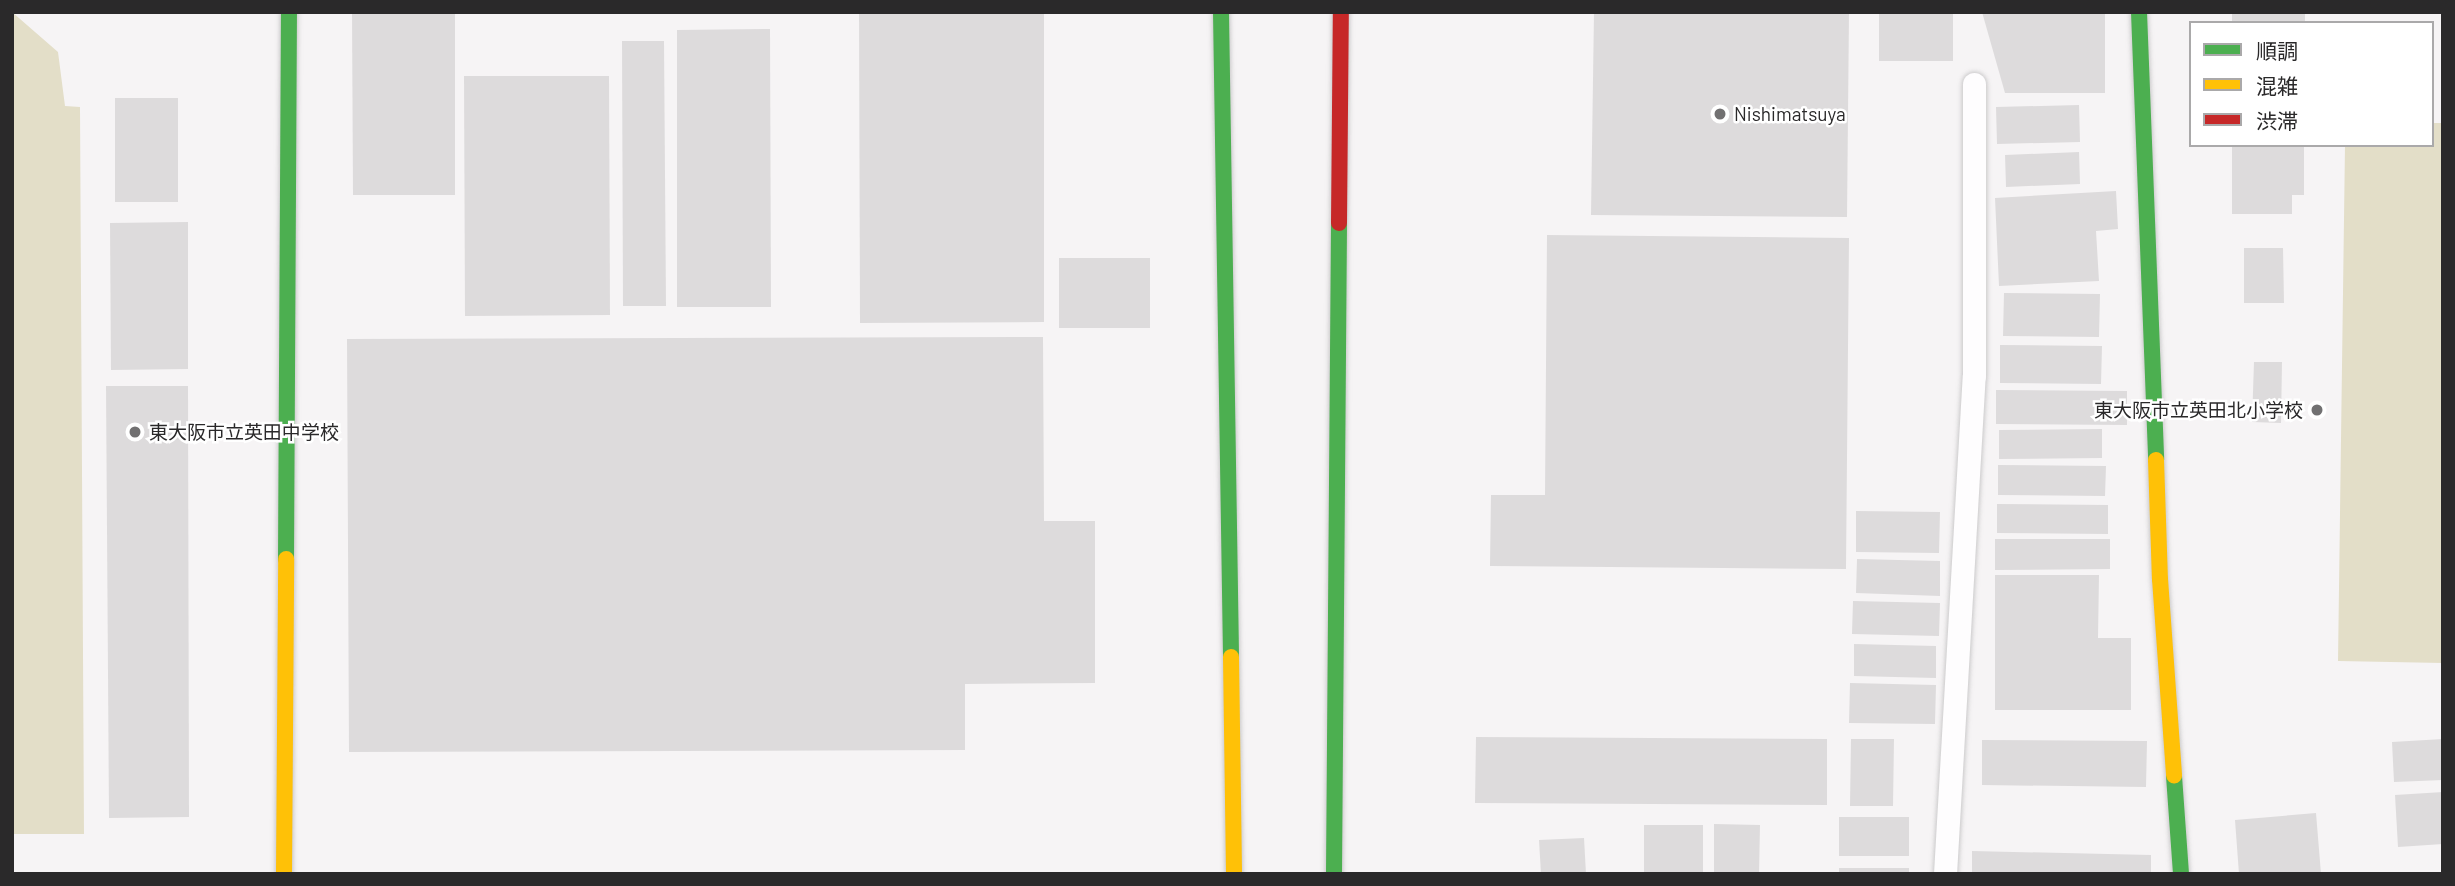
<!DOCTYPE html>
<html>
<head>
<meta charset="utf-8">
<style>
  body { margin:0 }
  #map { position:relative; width:2455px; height:886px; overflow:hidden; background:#f6f4f5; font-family:Barlow,"Noto Sans JP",sans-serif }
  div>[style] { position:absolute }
  .green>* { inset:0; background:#e3dec8 }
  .building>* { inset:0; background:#dddbdc }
  .roads { filter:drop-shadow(0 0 2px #cccbcc) drop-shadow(0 0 2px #cccbcc) }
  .lane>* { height:23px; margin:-11.5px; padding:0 11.5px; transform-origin:11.5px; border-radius:11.5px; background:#fefdfe }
  .fast>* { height:16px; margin:-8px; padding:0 8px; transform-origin:8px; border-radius:8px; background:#4caf50 }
  .slow>* { height:16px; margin:-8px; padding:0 8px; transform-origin:8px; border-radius:8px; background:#ffc107 }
  .jam>* { height:16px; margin:-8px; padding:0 8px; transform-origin:8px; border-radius:8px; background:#c62828 }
  .dots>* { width:19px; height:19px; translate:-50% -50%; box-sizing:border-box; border:4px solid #fff; border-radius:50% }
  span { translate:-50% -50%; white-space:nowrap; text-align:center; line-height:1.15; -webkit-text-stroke:5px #fff; paint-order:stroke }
  .poi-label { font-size:19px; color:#2a292a }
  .left { translate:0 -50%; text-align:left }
  .right { translate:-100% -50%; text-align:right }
  .frame { position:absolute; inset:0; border:14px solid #2a292a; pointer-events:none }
  .legend { position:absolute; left:2189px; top:21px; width:245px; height:126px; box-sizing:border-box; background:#fff; border:2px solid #aaa9aa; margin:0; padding:9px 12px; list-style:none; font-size:21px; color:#2a292a }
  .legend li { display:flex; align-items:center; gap:14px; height:35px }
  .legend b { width:35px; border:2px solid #aaa9aa }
</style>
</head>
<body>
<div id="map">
  <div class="green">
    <i style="clip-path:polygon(12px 12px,58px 52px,65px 106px,80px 107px,84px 834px,12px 834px)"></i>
    <i style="clip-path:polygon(2432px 123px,2443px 123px,2443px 663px,2338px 661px,2345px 145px,2432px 145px)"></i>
  </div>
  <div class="building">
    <i style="clip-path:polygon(352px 12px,455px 12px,455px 195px,353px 195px)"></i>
    <i style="clip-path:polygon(859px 12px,1044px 12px,1044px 322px,860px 323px)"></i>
    <i style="clip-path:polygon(1594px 12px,1849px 12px,1847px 217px,1591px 215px)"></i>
    <i style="clip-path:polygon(1879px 12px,1953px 12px,1953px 61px,1879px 61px)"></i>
    <i style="clip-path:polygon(1982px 12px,2105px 12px,2105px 93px,2005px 93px)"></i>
    <i style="clip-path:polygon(2232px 12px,2305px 12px,2305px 23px,2232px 23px)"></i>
    <i style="clip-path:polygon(770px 29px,771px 307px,677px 307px,677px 30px)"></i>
    <i style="clip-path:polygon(622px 41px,664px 41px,666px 306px,623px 306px)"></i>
    <i style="clip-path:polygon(464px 76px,609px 76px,610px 315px,465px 316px)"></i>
    <i style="clip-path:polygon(115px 98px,178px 98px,178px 202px,115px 202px)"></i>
    <i style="clip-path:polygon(2079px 105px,2080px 142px,1997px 144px,1996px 107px)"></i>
    <i style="clip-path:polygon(2232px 145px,2304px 145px,2304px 195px,2292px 195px,2292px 214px,2232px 214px)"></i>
    <i style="clip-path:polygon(2079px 152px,2080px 184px,2006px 187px,2005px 155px)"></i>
    <i style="clip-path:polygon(2116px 191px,2118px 229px,2096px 231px,2099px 281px,1999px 286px,1995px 198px)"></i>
    <i style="clip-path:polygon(188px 222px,188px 369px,111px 370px,110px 223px)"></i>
    <i style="clip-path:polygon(1547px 235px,1849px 238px,1846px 569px,1490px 566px,1491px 495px,1545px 495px)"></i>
    <i style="clip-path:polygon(2244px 248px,2283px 248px,2284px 303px,2244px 303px)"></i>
    <i style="clip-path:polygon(1059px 258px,1150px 258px,1150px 328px,1059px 328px)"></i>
    <i style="clip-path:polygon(2004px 293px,2100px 294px,2099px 337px,2003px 336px)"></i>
    <i style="clip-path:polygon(1043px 337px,1044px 521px,1095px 521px,1095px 683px,965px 684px,965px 750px,349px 752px,347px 339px)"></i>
    <i style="clip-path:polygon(2000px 345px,2102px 346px,2101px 384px,2000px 383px)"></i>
    <i style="clip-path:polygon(2254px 362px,2282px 362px,2281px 423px,2252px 422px)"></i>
    <i style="clip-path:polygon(106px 386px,188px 386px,189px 817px,109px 818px)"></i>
    <i style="clip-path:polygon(1996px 390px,2127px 391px,2127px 425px,1996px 424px)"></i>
    <i style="clip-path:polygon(2102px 429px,2102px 458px,1999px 459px,1999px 430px)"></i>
    <i style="clip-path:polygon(1998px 465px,2106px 466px,2105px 496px,1998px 495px)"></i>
    <i style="clip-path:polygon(1997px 504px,2108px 505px,2108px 534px,1997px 533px)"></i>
    <i style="clip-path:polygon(1856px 511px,1940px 512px,1939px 553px,1856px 552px)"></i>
    <i style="clip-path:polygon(1995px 539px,2110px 539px,2110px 569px,1995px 570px)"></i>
    <i style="clip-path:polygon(1857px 559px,1940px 561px,1940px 596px,1856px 593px)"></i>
    <i style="clip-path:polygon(1995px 575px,2099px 575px,2098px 638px,2131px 638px,2131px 710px,1995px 710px)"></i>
    <i style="clip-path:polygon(1853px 601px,1940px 603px,1939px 636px,1852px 634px)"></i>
    <i style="clip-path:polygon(1854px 644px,1936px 646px,1936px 678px,1854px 676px)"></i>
    <i style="clip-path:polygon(1850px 683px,1936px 685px,1935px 724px,1849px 723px)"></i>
    <i style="clip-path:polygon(1476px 737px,1827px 739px,1827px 805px,1475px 803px)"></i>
    <i style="clip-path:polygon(1851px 739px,1894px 739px,1893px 806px,1850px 806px)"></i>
    <i style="clip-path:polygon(2443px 739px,2443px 780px,2394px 782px,2392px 742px)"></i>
    <i style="clip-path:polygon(1982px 740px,2147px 741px,2146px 787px,1982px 785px)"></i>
    <i style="clip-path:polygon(2443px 792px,2443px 844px,2398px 847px,2395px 795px)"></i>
    <i style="clip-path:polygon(2316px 813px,2321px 874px,2239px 874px,2235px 820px)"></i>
    <i style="clip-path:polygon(1839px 817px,1909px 817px,1909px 856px,1839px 856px)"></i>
    <i style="clip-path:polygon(1714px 824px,1760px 825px,1759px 874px,1714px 874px)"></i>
    <i style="clip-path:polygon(1644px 825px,1703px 825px,1703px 874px,1644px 874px)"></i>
    <i style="clip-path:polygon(1584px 838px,1586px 874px,1541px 874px,1539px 840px)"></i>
    <i style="clip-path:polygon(1972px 851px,2151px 855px,2151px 874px,1972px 874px)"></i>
    <i style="clip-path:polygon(1839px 868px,1909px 868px,1909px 874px,1839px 874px)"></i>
  </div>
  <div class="roads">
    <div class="lane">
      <i style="left:1945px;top:874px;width:499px;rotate:-86.7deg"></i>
      <i style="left:1974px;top:376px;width:292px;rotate:-90deg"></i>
    </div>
    <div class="fast">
      <i style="left:1221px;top:12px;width:645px;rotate:89.11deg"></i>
      <i style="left:2139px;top:12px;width:448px;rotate:87.8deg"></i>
      <i style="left:286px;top:559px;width:547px;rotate:-89.69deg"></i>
      <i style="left:2174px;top:776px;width:98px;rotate:85.9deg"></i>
      <i style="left:1334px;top:874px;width:651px;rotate:-89.56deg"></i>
    </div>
    <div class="slow">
      <i style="left:2156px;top:460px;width:119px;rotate:88.1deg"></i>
      <i style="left:2160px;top:579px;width:197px;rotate:85.9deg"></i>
      <i style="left:1231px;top:657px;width:217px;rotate:89.2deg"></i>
      <i style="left:284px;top:874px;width:315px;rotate:-89.6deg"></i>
    </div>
    <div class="jam">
      <i style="left:1339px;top:223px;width:211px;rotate:-89.5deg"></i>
    </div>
  </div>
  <div class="dots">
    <i style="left:1720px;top:114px;background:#717071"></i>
    <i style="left:2317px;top:410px;background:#717071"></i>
    <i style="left:135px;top:432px;background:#717071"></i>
  </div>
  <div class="poi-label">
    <span class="left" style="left:1734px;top:114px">Nishimatsuya</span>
    <span class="right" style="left:2303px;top:410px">東大阪市立英田北小学校</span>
    <span class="left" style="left:149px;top:432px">東大阪市立英田中学校</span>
  </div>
  <div class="frame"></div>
  <ul class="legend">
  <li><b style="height:9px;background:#4caf50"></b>順調</li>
  <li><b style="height:9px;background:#ffc107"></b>混雑</li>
  <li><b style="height:9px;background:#c62828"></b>渋滞</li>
  </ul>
</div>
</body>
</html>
